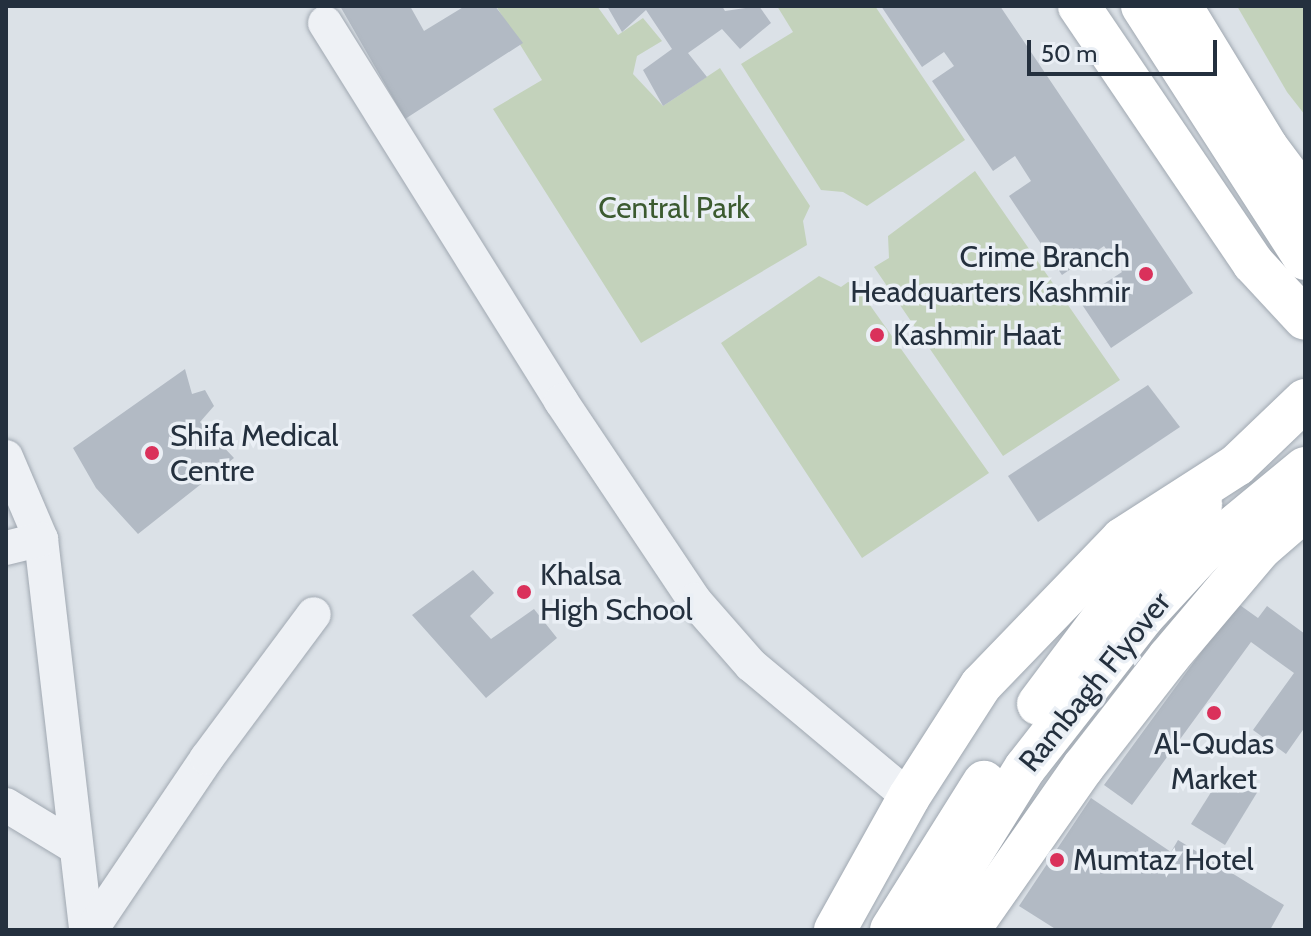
<!DOCTYPE html>
<html>
<head>
<meta charset="utf-8">
<style>
  body { margin:0 }
  #map { position:relative; width:1311px; height:936px; overflow:hidden; background:#dbe1e7; font-family:Cabin,sans-serif }
  div>[style] { position:absolute }
  .green>* { inset:0; background:#c3d2bb }
  .building>* { inset:0; background:#b2bac4 }
  .roads { filter:drop-shadow(0 0 2px #a0a8b1) drop-shadow(0 0 2px #a0a8b1) }
  .minor>* { height:34px; margin:-17px; padding:0 17px; transform-origin:17px; border-radius:17px; background:#eef1f5 }
  .major>* { height:42px; margin:-21px; padding:0 21px; transform-origin:21px; border-radius:21px; background:#fff }
  .dots>* { width:22px; height:22px; translate:-50% -50%; box-sizing:border-box; border:4px solid #eaeff5; border-radius:50% }
  span { translate:-50% -50%; white-space:nowrap; text-align:center; line-height:1.15; -webkit-text-stroke:7px #eaeff5; paint-order:stroke }
  .park-label { font-size:30px; color:#3c5b30 }
  .poi-label { font-size:30px; color:#24303e }
  .right { translate:-100% -50%; text-align:right }
  .left { translate:0 -50%; text-align:left }
  .street-label { font-size:30px; color:#24303e }
  .frame { position:absolute; inset:0; border:8px solid #24303e; pointer-events:none }
  .scale { position:absolute; left:1027px; top:40px; width:190px; height:36px; box-sizing:border-box; border:4px solid #24303e; border-top:0; padding-left:10px; font-size:24px; line-height:28px; white-space:nowrap; color:#24303e; -webkit-text-stroke:6px #eaeff5; paint-order:stroke }
</style>
</head>
<body>
<div id="map">
  <div class="green">
    <i style="clip-path:polygon(496px 6px,597px 6px,618px 35px,643px 18px,662px 41px,637px 56px,633px 74px,663px 106px,720px 68px,810px 206px,803px 221px,807px 245px,641px 343px,493px 109px,542px 80px)"></i>
    <i style="clip-path:polygon(777px 6px,875px 6px,965px 140px,867px 206px,843px 192px,821px 190px,741px 64px,793px 32px)"></i>
    <i style="clip-path:polygon(1237px 6px,1305px 6px,1305px 115px,1287px 92px)"></i>
    <i style="clip-path:polygon(975px 171px,1120px 380px,1003px 456px,874px 267px,889px 258px,888px 236px)"></i>
    <i style="clip-path:polygon(819px 276px,841px 287px,848px 282px,855px 284px,989px 473px,862px 558px,721px 343px)"></i>
  </div>
  <div class="building">
    <i style="clip-path:polygon(340px 6px,410px 6px,424px 31px,465px 6px,495px 6px,523px 43px,405px 119px)"></i>
    <i style="clip-path:polygon(607px 6px,722px 6px,725px 11px,759px 6px,771px 23px,740px 49px,722px 29px,688px 53px,707px 77px,663px 106px,643px 70px,672px 49px,646px 10px,622px 32px)"></i>
    <i style="clip-path:polygon(881px 6px,1000px 6px,1193px 293px,1111px 348px,1079px 300px,1122px 272px,1104px 246px,1062px 275px,1009px 196px,1031px 181px,1015px 156px,993px 171px,932px 81px,954px 66px,944px 52px,922px 67px)"></i>
    <i style="clip-path:polygon(185px 369px,192px 394px,205px 390px,214px 406px,200px 422px,234px 458px,138px 534px,96px 488px,73px 448px)"></i>
    <i style="clip-path:polygon(1148px 385px,1180px 427px,1038px 522px,1008px 476px)"></i>
    <i style="clip-path:polygon(473px 570px,494px 593px,470px 616px,491px 639px,534px 609px,557px 638px,486px 698px,412px 615px)"></i>
    <i style="clip-path:polygon(1237px 603px,1258px 618px,1267px 606px,1305px 634px,1305px 727px,1286px 754px,1253px 730px,1294px 673px,1251px 642px,1132px 805px,1104px 785px)"></i>
    <i style="clip-path:polygon(1225px 770px,1258px 791px,1225px 845px,1191px 824px)"></i>
    <i style="clip-path:polygon(1091px 798px,1171px 852px,1178px 840px,1284px 905px,1270px 930px,1057px 930px,1019px 906px)"></i>
  </div>
  <div class="roads">
    <div class="minor">
      <i style="left:325px;top:23px;width:446px;rotate:58deg"></i>
      <i style="left:561px;top:401px;width:239px;rotate:56.2deg"></i>
      <i style="left:694px;top:600px;width:86px;rotate:48.8deg"></i>
      <i style="left:751px;top:665px;width:206px;rotate:39.9deg"></i>
      <i style="left:6px;top:457px;width:89px;rotate:66.9deg"></i>
      <i style="left:41px;top:539px;width:394px;rotate:83.4deg"></i>
      <i style="left:6px;top:548px;width:36px;rotate:-14deg"></i>
      <i style="left:6px;top:805px;width:81px;rotate:31.3deg"></i>
      <i style="left:91px;top:930px;width:207px;rotate:-56deg"></i>
      <i style="left:207px;top:758px;width:179px;rotate:-53.4deg"></i>
    </div>
    <div class="major">
      <i style="left:1079px;top:6px;width:310px;rotate:55.9deg"></i>
      <i style="left:1253px;top:263px;width:76px;rotate:47.1deg"></i>
      <i style="left:1142px;top:6px;width:301px;rotate:57.2deg"></i>
      <i style="left:1181px;top:6px;width:165px;rotate:58.6deg"></i>
      <i style="left:1267px;top:147px;width:64px;rotate:53.3deg"></i>
      <i style="left:1038px;top:704px;width:140px;rotate:-53.1deg"></i>
      <i style="left:1122px;top:592px;width:118px;rotate:-47.8deg"></i>
      <i style="left:835px;top:930px;width:152px;rotate:-60.9deg"></i>
      <i style="left:909px;top:797px;width:133px;rotate:-57.3deg"></i>
      <i style="left:981px;top:685px;width:203px;rotate:-46deg"></i>
      <i style="left:1122px;top:539px;width:137px;rotate:-32.8deg"></i>
      <i style="left:1237px;top:465px;width:94px;rotate:-43.7deg"></i>
      <i style="left:891px;top:930px;width:175px;rotate:-57.9deg"></i>
      <i style="left:924px;top:930px;width:191px;rotate:-58.1deg"></i>
      <i style="left:1025px;top:768px;width:192px;rotate:-52deg"></i>
      <i style="left:1143px;top:617px;width:88px;rotate:-47.3deg"></i>
      <i style="left:1203px;top:552px;width:132px;rotate:-39.5deg"></i>
      <i style="left:969px;top:930px;width:200px;rotate:-55deg"></i>
      <i style="left:1084px;top:766px;width:137px;rotate:-52.1deg"></i>
      <i style="left:1168px;top:658px;width:144px;rotate:-49.8deg"></i>
      <i style="left:1261px;top:548px;width:58px;rotate:-40.8deg"></i>
    </div>
  </div>
  <div class="dots">
    <i style="left:1146px;top:274px;background:#da315b"></i>
    <i style="left:877px;top:335px;background:#da315b"></i>
    <i style="left:152px;top:453px;background:#da315b"></i>
    <i style="left:524px;top:592px;background:#da315b"></i>
    <i style="left:1214px;top:713px;background:#da315b"></i>
    <i style="left:1057px;top:860px;background:#da315b"></i>
  </div>
  <div class="park-label">
    <span style="left:674px;top:208px">Central Park</span>
  </div>
  <div class="poi-label">
    <span class="right" style="left:1130px;top:274px">Crime Branch<br>Headquarters Kashmir</span>
    <span class="left" style="left:893px;top:335px">Kashmir Haat</span>
    <span class="left" style="left:170px;top:453px">Shifa Medical<br>Centre</span>
    <span class="left" style="left:540px;top:592px">Khalsa<br>High School</span>
    <span style="left:1214px;top:761px">Al-Qudas<br>Market</span>
    <span class="left" style="left:1073px;top:860px">Mumtaz Hotel</span>
  </div>
  <div class="street-label">
    <span style="left:1095px;top:682px;rotate:-51deg">Rambagh Flyover</span>
  </div>
  <div class="frame"></div>
  <div class="scale">50 m</div>
</div>
</body>
</html>
